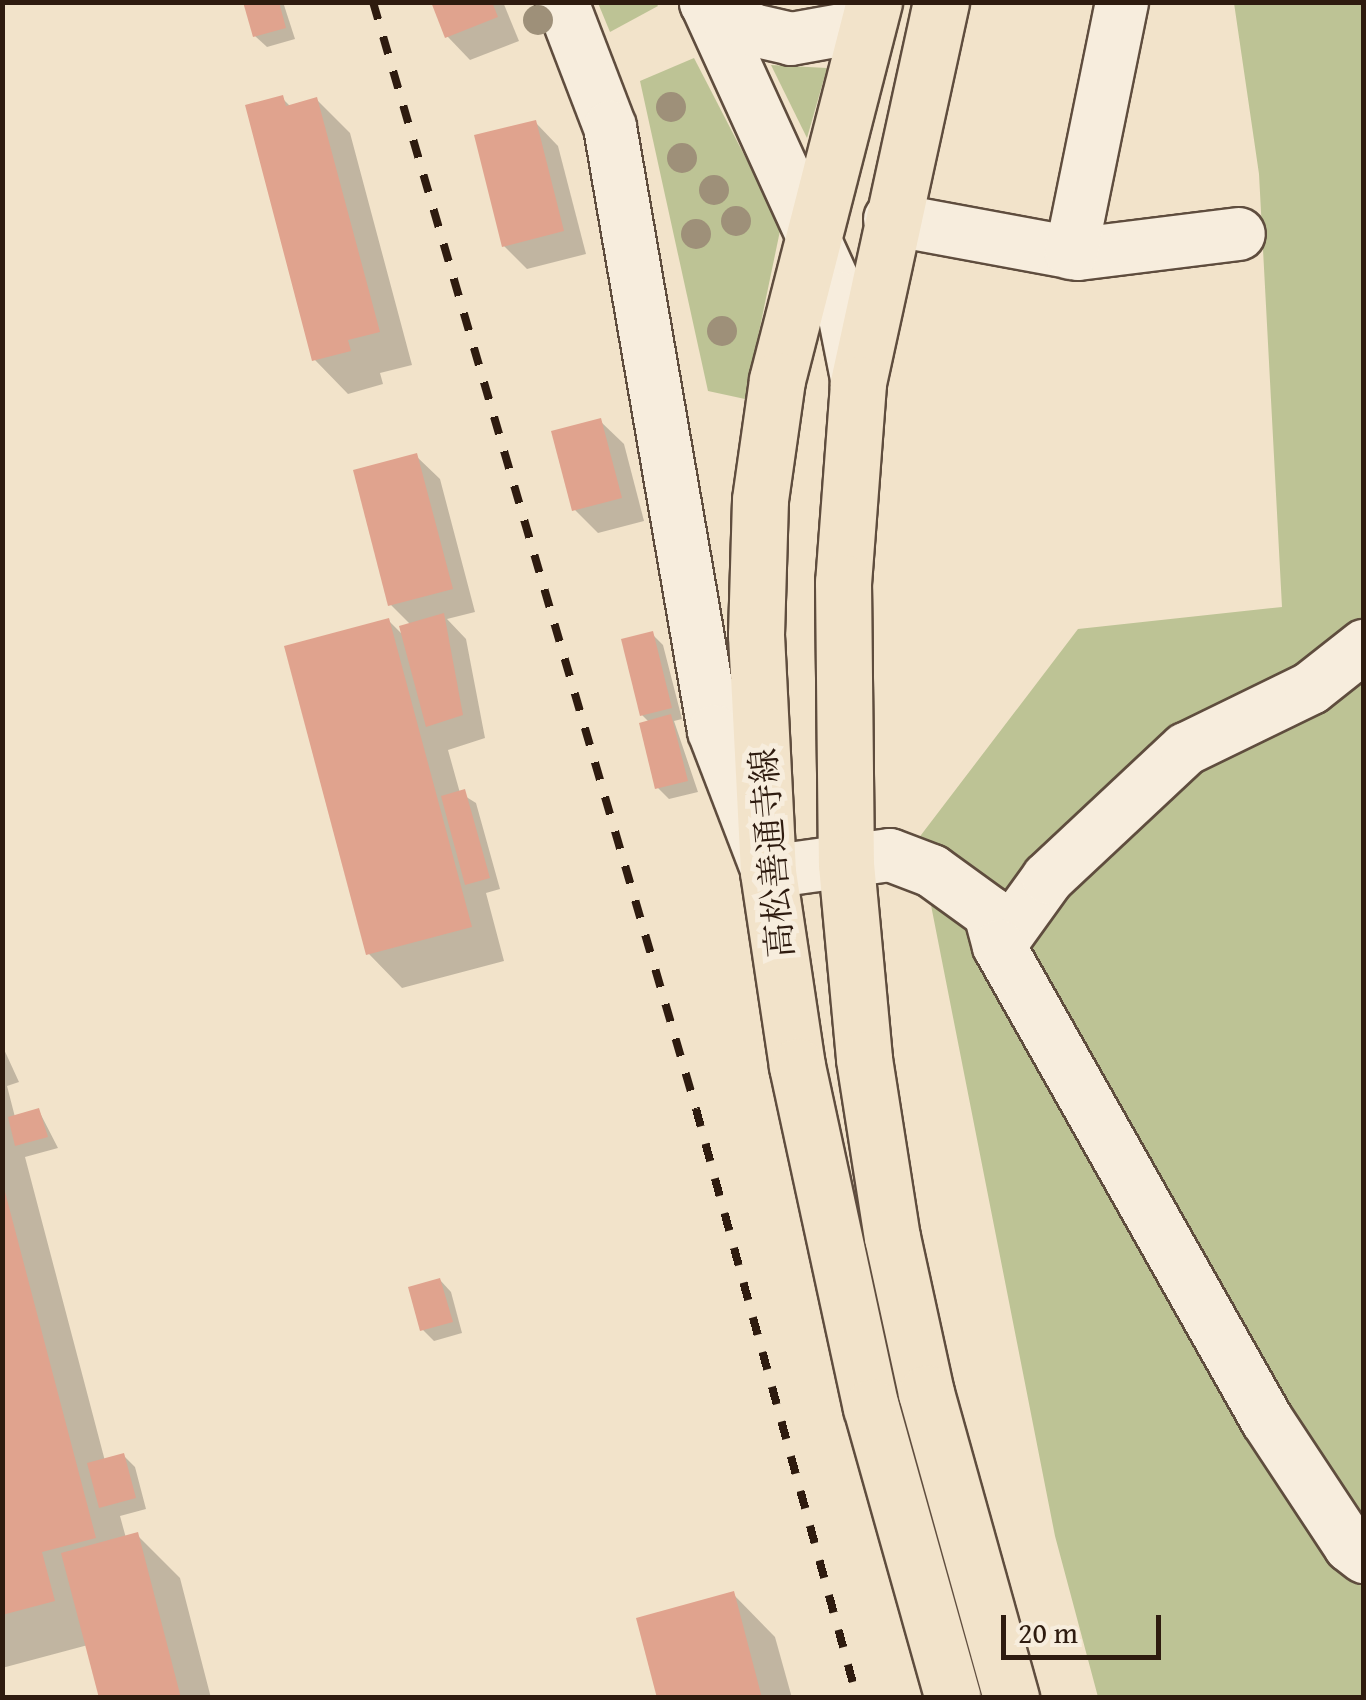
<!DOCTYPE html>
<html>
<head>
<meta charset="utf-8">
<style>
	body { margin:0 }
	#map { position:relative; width:1366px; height:1700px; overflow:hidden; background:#f2e3ca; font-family:"Gentium Book Plus","Noto Serif JP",serif }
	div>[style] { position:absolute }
	.green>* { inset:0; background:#bdc395 }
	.shadow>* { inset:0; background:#0003 }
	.building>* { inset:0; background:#e0a38e }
	.roads { filter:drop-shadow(2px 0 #5f4d3e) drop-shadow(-2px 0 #5f4d3e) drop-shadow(0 2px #5f4d3e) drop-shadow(0 -2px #5f4d3e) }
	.minor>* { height:52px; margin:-26px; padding:0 26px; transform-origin:26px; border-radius:26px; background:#f7eddd }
	.major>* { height:55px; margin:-27.5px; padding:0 27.5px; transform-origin:27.5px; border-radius:27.5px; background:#f2e3ca }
	.rail>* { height:8px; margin-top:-4px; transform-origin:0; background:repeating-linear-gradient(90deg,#2e1b0f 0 18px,transparent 0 36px) }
	.trees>* { width:30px; height:30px; margin:-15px; border-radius:50%; background:#9e9079 }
	span { translate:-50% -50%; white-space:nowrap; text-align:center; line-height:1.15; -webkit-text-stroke:10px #f7eddd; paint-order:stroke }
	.street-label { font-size:35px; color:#2e1b0f }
	.frame { position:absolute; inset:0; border:5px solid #2e1b0f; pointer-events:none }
	.scale { position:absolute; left:1001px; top:1615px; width:160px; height:45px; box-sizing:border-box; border:5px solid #2e1b0f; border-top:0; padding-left:12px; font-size:30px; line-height:35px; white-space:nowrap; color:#2e1b0f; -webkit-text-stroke:8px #f7eddd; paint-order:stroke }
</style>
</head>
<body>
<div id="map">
	<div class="green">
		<i style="clip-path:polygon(598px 3px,656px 3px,658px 6px,610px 32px)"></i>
		<i style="clip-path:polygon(1234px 3px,1363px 3px,1363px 1697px,1098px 1697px,1055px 1536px,918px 839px,1078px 629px,1282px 607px,1259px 174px)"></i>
		<i style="clip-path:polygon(694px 58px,781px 226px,745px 399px,708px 391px,640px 81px)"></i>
		<i style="clip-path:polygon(771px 65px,827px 68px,807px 138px)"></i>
	</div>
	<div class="shadow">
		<i style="clip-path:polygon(246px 2px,283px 2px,295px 39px,267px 47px,255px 36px)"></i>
		<i style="clip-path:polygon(434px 2px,503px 2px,519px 41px,470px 60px,447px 36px)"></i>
		<i style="clip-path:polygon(282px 98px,291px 107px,317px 100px,350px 133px,412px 365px,380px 373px,383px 384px,348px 394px,315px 360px)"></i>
		<i style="clip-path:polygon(535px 122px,558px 146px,586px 254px,527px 269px,504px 246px)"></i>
		<i style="clip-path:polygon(600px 421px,624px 444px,644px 521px,598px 533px,575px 510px)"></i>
		<i style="clip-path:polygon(416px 456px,440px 479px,475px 612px,447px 619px,466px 639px,485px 738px,448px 750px,460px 793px,476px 803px,500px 889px,486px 893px,504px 961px,402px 988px,369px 954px,389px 621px,404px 636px,411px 625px,390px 604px)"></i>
		<i style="clip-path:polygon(652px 634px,663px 645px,682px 719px,674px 721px,698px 792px,669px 799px,658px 788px,650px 723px,642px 715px)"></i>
		<i style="clip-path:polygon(2px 1045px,19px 1082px,7px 1086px,15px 1117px,39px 1111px,58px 1148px,25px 1157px,105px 1461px,124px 1456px,135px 1467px,146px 1509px,120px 1516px,126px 1538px,137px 1535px,180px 1578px,211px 1698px,101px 1698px,88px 1645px,2px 1668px)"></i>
		<i style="clip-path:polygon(440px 1280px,451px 1292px,462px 1333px,434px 1341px,423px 1330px)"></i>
		<i style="clip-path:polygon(733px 1594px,775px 1637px,792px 1698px,659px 1698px)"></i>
	</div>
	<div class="building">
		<i style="clip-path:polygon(243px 2px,279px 2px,286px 28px,253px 37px)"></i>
		<i style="clip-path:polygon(431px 2px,492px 2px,498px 17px,445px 38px)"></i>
		<i style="clip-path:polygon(283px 95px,286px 106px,317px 97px,380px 332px,348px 340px,351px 351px,312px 361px,245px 105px)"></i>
		<i style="clip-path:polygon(536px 120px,564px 231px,502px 247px,474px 135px)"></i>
		<i style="clip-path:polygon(601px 418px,622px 498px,572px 511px,551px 431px)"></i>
		<i style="clip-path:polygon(417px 453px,453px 589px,388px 606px,353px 470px)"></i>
		<i style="clip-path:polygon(444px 613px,463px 715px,426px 727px,399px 626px)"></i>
		<i style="clip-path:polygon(389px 618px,472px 927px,366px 955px,284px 646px)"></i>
		<i style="clip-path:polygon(653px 631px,672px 708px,640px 716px,621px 639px)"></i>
		<i style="clip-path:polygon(671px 714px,688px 781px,655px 789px,639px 723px)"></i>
		<i style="clip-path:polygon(465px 789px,490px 878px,465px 885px,441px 796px)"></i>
		<i style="clip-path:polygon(39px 1108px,48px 1137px,15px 1146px,8px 1117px)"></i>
		<i style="clip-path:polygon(4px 1188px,96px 1538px,42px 1552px,55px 1601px,2px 1615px)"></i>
		<i style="clip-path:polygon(440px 1278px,453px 1322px,420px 1331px,408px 1287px)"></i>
		<i style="clip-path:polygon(124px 1453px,136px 1498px,99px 1508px,87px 1463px)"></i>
		<i style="clip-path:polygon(138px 1532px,181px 1698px,99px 1698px,61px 1553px)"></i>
		<i style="clip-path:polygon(734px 1591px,762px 1698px,657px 1698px,636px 1618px)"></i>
	</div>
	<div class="roads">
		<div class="minor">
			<i style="left:562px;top:2px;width:134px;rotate:69deg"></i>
			<i style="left:610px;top:127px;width:613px;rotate:80.23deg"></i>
			<i style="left:714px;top:731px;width:151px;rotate:69deg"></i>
			<i style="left:768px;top:872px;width:123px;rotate:-7.9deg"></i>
			<i style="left:890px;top:855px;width:45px;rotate:20.9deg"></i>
			<i style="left:932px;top:871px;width:72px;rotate:35.9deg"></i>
			<i style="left:990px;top:913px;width:34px;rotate:75deg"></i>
			<i style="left:999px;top:946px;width:84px;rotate:-54.2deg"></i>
			<i style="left:1048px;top:878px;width:189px;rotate:-43.1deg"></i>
			<i style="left:1186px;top:749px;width:139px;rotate:-26deg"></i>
			<i style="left:1311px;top:688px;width:68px;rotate:-38.4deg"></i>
			<i style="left:706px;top:2px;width:325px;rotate:65.5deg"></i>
			<i style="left:841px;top:298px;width:88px;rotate:78.8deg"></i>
			<i style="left:706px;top:3px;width:54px;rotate:29.9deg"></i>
			<i style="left:753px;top:30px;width:39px;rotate:13deg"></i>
			<i style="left:791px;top:39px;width:79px;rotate:-10.2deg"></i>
			<i style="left:890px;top:219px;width:191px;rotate:10.5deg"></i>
			<i style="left:1078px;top:254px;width:162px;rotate:-7.1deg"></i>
			<i style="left:1071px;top:253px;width:256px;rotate:-78.5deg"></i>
			<i style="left:999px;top:946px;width:545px;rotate:60.52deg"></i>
			<i style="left:1267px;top:1420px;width:151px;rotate:56.6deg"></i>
			<i style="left:1350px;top:1546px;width:18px;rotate:38deg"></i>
		</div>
		<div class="major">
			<i style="left:874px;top:2px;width:390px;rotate:104.4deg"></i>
			<i style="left:777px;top:380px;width:121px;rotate:98.1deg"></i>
			<i style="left:760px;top:500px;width:135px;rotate:91.7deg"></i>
			<i style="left:756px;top:635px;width:237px;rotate:87.1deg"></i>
			<i style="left:768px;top:872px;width:196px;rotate:81.5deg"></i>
			<i style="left:797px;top:1066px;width:349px;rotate:77.8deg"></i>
			<i style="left:871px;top:1407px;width:302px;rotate:74.3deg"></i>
			<i style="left:941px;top:2px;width:391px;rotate:102.3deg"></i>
			<i style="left:858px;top:384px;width:199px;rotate:94.3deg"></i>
			<i style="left:843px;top:582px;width:282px;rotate:89.4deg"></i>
			<i style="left:846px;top:864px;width:196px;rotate:84.7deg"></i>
			<i style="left:864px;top:1059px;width:180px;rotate:81.1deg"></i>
			<i style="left:892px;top:1237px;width:160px;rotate:77.7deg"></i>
			<i style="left:926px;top:1393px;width:317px;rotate:74.4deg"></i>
		</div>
	</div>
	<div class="rail">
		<i style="left:373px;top:2px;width:1153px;rotate:73.73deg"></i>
		<i style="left:696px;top:1109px;width:611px;rotate:74.71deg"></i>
	</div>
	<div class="trees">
		<i style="left:538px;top:20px"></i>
		<i style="left:671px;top:107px"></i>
		<i style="left:682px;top:158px"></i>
		<i style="left:714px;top:190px"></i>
		<i style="left:736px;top:221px"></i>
		<i style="left:696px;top:234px"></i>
		<i style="left:722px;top:331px"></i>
	</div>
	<div class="street-label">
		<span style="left:772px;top:853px;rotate:-95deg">高松善通寺線</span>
	</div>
	<div class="frame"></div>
	<div class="scale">20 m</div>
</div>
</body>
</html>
